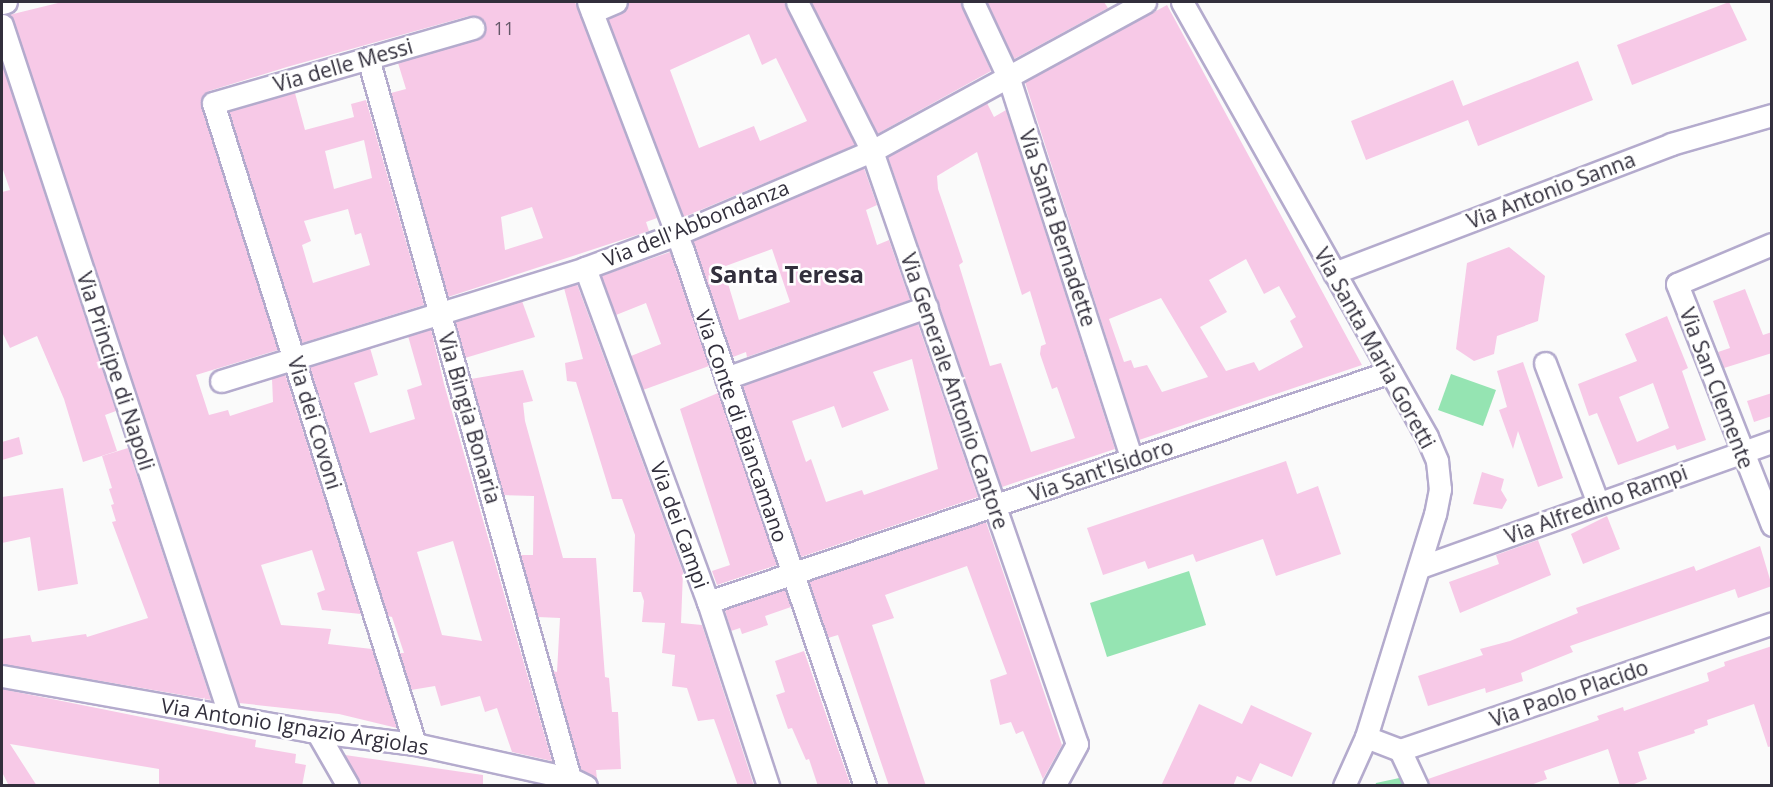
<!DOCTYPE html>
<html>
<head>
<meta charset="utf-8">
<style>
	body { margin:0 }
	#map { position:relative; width:1773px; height:787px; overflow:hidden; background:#fafafa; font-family:"Open Sans",sans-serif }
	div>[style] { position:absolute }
	.green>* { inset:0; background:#95e4b2 }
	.building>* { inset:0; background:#f7c9e7 }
	.roads { filter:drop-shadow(2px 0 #b4abcd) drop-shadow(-2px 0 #b4abcd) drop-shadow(0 2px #b4abcd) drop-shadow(0 -2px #b4abcd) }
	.minor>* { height:21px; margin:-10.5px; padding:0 10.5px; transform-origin:10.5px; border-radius:10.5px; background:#fff }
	span { translate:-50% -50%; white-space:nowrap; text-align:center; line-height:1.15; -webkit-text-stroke:5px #fff; paint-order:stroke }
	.number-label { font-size:18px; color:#635667 }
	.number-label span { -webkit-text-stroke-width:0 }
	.street-label { font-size:21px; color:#322f3c }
	.quarter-label { font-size:24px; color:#322f3c; font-weight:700 }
	.frame { position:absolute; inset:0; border:3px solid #322f3c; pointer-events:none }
</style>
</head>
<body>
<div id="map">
	<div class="green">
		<i style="clip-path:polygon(1451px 374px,1496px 390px,1483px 426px,1438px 410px)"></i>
		<i style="clip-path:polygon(1189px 571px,1206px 625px,1107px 657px,1090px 603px)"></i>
		<i style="clip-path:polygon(1404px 777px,1411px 786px,1375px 786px,1376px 783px)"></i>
	</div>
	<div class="building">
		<i style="clip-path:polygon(evenodd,62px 2px,575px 2px,657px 218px,646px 222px,649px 231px,448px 297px,391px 93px,406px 89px,398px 63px,477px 40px,485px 30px,481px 18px,469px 16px,287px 67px,209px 91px,201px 100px,278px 350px,196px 375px,209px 415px,228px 410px,230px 416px,273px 402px,272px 379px,285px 374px,361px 614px,322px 610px,317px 593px,325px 590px,312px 550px,261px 565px,281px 625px,331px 629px,328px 644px,372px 649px,397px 728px,339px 714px,239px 703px,9px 15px,62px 2px,532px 207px,543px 238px,505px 250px,501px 217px,532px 207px)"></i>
		<i style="clip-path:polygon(evenodd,628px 2px,784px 2px,855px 145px,684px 217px,608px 19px,626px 10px,628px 2px,749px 34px,762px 65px,776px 58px,807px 121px,760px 141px,754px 126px,699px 148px,670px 70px,749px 34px)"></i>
		<i style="clip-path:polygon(811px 2px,960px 2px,991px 71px,877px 134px)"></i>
		<i style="clip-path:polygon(987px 2px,1104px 2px,1108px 8px,1014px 59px)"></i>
		<i style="clip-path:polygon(1729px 2px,1747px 40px,1632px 85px,1617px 45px)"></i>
		<i style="clip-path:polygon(evenodd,1167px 5px,1362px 365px,1139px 440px,1025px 82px,1167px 5px,1246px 259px,1264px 294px,1279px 286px,1296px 317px,1290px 321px,1303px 347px,1259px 371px,1254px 362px,1226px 371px,1200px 327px,1227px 312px,1209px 280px,1246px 259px,1167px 5px,1161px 298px,1208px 377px,1162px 392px,1147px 365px,1134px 368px,1131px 360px,1124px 362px,1109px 319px,1161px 298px)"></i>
		<i style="clip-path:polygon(1578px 61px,1593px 100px,1478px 146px,1468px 120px,1366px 160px,1351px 121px,1453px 80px,1463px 106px)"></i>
		<i style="clip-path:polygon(2px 64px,116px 411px,105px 415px,117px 451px,83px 462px,64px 399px,37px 336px,10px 348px,2px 332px,2px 192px,10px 190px,2px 167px)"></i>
		<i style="clip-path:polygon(evenodd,295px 93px,305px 130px,354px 117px,351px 104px,366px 100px,424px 305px,302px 343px,229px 112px,295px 93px,364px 140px,372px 178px,334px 189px,325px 151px,364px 140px,295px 93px,348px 209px,355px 235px,361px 233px,370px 265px,313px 283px,302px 245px,311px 241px,304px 221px,348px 209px)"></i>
		<i style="clip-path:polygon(evenodd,987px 103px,994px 117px,1006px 110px,1115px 449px,1002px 487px,888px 157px,987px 103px,977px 152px,1022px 295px,1030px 291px,1046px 344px,1041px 346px,1040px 354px,1052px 389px,1057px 387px,1075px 438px,1031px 452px,1001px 363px,990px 366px,959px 265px,963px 262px,938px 189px,937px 176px,977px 152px)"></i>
		<i style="clip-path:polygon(evenodd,864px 168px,877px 205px,866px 210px,877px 245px,889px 240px,910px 300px,747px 357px,746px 352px,733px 357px,693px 241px,864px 168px,772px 249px,790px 302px,739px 320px,723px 267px,772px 249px)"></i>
		<i style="clip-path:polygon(1509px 247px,1545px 276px,1538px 321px,1497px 336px,1494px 354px,1474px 361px,1456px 349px,1467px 263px)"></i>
		<i style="clip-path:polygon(670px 252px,709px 366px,643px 390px,631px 356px,661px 344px,646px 303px,616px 315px,601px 276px)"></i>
		<i style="clip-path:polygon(577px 284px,683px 572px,681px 623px,702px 625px,754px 786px,738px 786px,714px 719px,698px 721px,687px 688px,672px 686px,675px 655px,662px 653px,665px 623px,642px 622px,644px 601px,641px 592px,633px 592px,635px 535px,622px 499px,612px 499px,576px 382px,567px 381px,565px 363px,583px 359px,564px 288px)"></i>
		<i style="clip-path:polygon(1745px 289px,1763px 335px,1772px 332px,1772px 353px,1724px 368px,1718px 352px,1730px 348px,1713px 301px)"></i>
		<i style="clip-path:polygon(522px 301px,535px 337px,465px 358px,455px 322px)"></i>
		<i style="clip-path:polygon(evenodd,1667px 316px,1688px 368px,1682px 371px,1706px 440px,1677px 450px,1675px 445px,1618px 465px,1597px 413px,1589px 416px,1578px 384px,1637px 361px,1625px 334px,1667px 316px,1653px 383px,1669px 428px,1637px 442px,1619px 397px,1653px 383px)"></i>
		<i style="clip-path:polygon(evenodd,918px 324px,978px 497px,801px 557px,742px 386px,918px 324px,912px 359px,938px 469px,864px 495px,862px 490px,826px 502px,811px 459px,806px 462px,792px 421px,834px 406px,842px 428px,889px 410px,873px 372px,912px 359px)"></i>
		<i style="clip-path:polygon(evenodd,431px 329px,444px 384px,552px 761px,512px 752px,497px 708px,485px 712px,480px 696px,441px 706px,435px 686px,411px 690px,400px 653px,404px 653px,392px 617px,388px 616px,310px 367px,370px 348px,378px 375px,354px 383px,370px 433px,415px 419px,407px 390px,422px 385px,408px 336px,431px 329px,453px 541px,482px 641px,442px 635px,417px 552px,453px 541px)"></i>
		<i style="clip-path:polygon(1523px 362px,1563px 478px,1538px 487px,1518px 431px,1513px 449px,1499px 410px,1507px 407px,1497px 371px)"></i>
		<i style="clip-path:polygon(523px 370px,533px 401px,523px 403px,525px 421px,563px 558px,596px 558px,605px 677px,609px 678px,612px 712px,618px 712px,621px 769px,596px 770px,597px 779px,581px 769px,553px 671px,557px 672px,560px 618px,538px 617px,521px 555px,533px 555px,534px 496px,504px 495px,471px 379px)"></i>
		<i style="clip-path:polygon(718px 393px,777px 565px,717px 585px,712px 571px,730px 565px,680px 409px)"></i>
		<i style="clip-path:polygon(1772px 393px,1772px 416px,1754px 422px,1747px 401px)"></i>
		<i style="clip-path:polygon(19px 437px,23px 454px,2px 460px,2px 442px)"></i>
		<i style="clip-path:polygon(128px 448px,211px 700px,2px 664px,2px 639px,30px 635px,32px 642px,86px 634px,87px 637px,148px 618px,112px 522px,116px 521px,111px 505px,114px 504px,109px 489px,112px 488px,102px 456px)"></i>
		<i style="clip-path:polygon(1286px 461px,1297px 494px,1318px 486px,1341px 554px,1276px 576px,1263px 539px,1196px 562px,1193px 554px,1148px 569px,1145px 561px,1103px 575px,1087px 528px)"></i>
		<i style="clip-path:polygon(1482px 472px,1504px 479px,1501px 490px,1507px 500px,1502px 509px,1473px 504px)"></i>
		<i style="clip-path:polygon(63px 488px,78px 584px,38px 591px,30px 537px,2px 543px,2px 497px)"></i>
		<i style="clip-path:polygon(1607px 516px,1620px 549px,1583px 564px,1571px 534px)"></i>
		<i style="clip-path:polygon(986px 522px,1062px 745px,1043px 779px,1023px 731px,1016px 734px,1011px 722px,1000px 725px,990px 680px,1007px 674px,967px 566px,885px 595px,894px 618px,872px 625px,926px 786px,889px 786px,838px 635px,828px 638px,809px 581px)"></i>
		<i style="clip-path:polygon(1538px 540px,1551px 575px,1460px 613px,1449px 582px,1499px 564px,1496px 555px)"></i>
		<i style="clip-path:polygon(1760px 546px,1772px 586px,1738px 598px,1735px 589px,1570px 646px,1573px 652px,1521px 673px,1523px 681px,1486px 693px,1485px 688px,1428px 706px,1418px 676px,1483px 655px,1480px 649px,1510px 641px,1578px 613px,1576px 608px,1694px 566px,1696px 571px)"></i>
		<i style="clip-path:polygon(785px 590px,791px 607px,765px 616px,768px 625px,742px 634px,740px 628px,731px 631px,725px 610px)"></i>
		<i style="clip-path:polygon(1772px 646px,1772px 746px,1768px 747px,1754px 704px,1707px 720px,1708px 725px,1694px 730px,1695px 733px,1638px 752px,1647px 779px,1629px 786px,1620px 786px,1608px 749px,1544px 771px,1547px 779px,1528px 786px,1430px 786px,1428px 779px,1599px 720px,1597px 716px,1623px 707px,1624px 711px,1709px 681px,1707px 673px,1725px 666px,1724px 662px)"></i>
		<i style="clip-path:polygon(804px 651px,831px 729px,851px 786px,818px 786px,809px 759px,806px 760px,792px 728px,788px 729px,776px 695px,785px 692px,775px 661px)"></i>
		<i style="clip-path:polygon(2px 689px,256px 740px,255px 747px,296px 754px,295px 763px,306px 765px,302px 786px,159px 786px,159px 769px,10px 744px,37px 786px,9px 786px,2px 772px)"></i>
		<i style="clip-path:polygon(1199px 704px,1242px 724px,1251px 705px,1312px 733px,1292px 777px,1260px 763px,1251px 782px,1237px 776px,1233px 786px,1161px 786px)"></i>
		<i style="clip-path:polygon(345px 755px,483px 775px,483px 786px,361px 786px)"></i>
	</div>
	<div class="roads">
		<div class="minor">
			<i style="left:588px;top:2px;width:267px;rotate:69.1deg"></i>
			<i style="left:683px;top:251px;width:565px;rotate:71.21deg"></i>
			<i style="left:797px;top:2px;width:167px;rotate:63.3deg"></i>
			<i style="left:872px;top:151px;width:627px;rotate:70.93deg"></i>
			<i style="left:1077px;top:744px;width:48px;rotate:118.7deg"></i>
			<i style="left:973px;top:2px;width:85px;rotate:64.9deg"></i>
			<i style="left:1009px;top:79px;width:399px;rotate:72.1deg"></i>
			<i style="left:1182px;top:2px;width:499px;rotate:60.6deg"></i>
			<i style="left:1427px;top:437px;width:26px;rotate:67deg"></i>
			<i style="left:1437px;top:461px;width:28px;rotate:84deg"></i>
			<i style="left:1440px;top:489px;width:25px;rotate:101deg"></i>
			<i style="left:1435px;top:514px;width:233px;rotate:107.2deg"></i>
			<i style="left:1366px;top:737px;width:54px;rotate:114.2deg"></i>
			<i style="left:2px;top:3px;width:4px;rotate:-14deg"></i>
			<i style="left:592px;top:12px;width:26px;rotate:-23deg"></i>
			<i style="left:2px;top:25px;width:729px;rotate:71.76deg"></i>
			<i style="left:368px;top:58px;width:748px;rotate:74.33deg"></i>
			<i style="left:1772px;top:244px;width:103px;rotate:157.2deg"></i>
			<i style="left:1677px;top:284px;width:259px;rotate:68.5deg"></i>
			<i style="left:585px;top:268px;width:356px;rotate:69.8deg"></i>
			<i style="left:708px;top:602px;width:194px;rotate:71.9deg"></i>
			<i style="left:1334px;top:273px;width:361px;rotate:-20.9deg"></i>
			<i style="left:1671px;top:144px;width:105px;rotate:-16deg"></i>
			<i style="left:1545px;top:363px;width:150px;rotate:69.3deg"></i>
			<i style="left:726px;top:378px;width:213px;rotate:-19.5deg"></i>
			<i style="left:221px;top:381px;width:381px;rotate:-17.2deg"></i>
			<i style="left:585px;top:268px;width:98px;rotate:-20.3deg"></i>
			<i style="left:677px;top:234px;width:212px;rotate:-23.1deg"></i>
			<i style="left:872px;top:151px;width:311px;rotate:-28.6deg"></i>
			<i style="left:1420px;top:567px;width:374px;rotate:-19.6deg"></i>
			<i style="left:708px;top:602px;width:720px;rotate:-18.64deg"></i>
			<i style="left:2px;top:676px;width:313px;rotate:10.1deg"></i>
			<i style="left:310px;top:731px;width:106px;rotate:7.1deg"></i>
			<i style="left:415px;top:744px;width:159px;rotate:12.4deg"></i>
			<i style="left:570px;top:778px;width:18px;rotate:27deg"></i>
			<i style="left:317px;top:732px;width:62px;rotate:60.1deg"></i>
			<i style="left:1366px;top:737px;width:36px;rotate:21deg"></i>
			<i style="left:1400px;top:750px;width:393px;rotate:-18.8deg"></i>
			<i style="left:415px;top:744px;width:672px;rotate:-107.49deg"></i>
			<i style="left:213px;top:103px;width:271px;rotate:-16.1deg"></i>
			<i style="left:1400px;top:750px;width:40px;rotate:65deg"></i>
		</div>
	</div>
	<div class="number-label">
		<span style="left:504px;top:28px">11</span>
	</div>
	<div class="street-label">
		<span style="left:343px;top:65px;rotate:-16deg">Via delle Messi</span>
		<span style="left:1551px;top:190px;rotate:-21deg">Via Antonio Sanna</span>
		<span style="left:696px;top:223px;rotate:-22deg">Via dell'Abbondanza</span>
		<span style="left:1058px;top:228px;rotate:72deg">Via Santa Bernadette</span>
		<span style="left:1375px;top:348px;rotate:61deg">Via Santa Maria Goretti</span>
		<span style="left:116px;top:371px;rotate:72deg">Via Principe di Napoli</span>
		<span style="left:1717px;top:388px;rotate:69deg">Via San Clemente</span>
		<span style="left:955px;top:391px;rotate:71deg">Via Generale Antonio Cantore</span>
		<span style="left:470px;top:418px;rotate:74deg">Via Bingia Bonaria</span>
		<span style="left:315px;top:423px;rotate:73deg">Via dei Covoni</span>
		<span style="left:742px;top:426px;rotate:71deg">Via Conte di Biancamano</span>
		<span style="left:1101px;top:470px;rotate:-19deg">Via Sant'Isidoro</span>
		<span style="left:1596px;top:504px;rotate:-20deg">Via Alfredino Rampi</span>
		<span style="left:680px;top:525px;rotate:70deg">Via dei Campi</span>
		<span style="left:1569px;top:693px;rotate:-19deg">Via Paolo Placido</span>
		<span style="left:295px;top:726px;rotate:9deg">Via Antonio Ignazio Argiolas</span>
	</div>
	<div class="quarter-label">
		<span style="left:787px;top:274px">Santa Teresa</span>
	</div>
	<div class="frame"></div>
</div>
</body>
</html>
